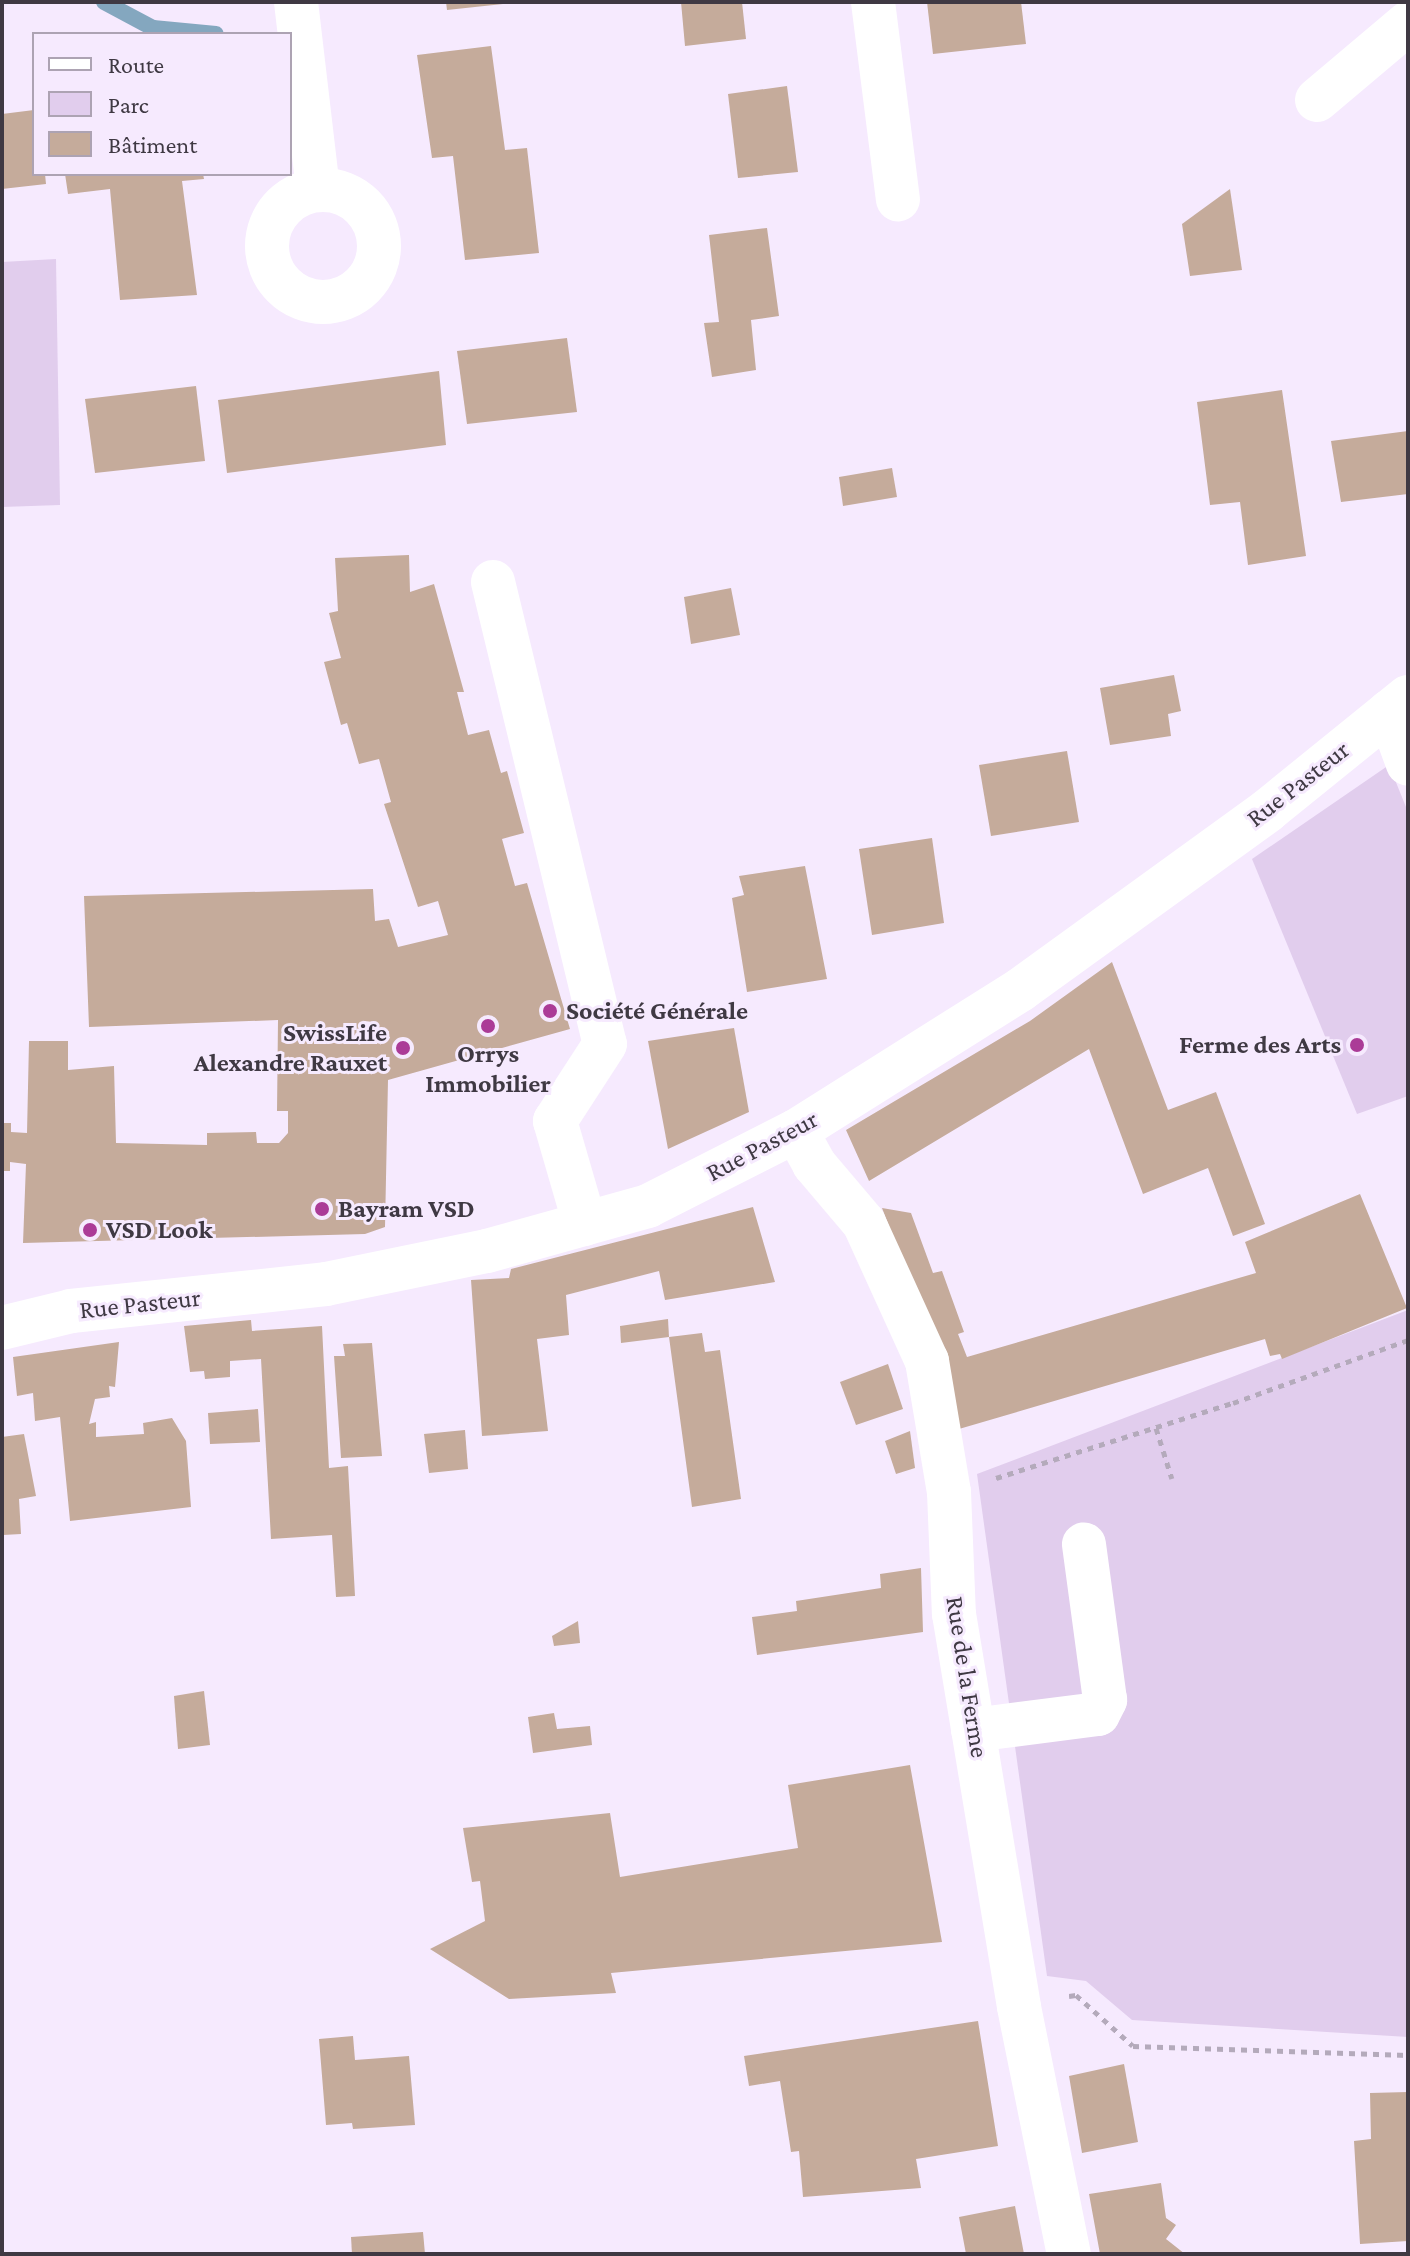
<!DOCTYPE html>
<html>
<head>
<meta charset="utf-8">
<style>
	body { margin:0 }
	#map { position:relative; width:1410px; height:2256px; overflow:hidden; background:#f6eafe; font-family:"Crimson Pro",serif }
	div>[style] { position:absolute }
	.green>* { inset:0; background:#e1cded }
	.stream>* { height:16px; margin:-8px; padding:0 8px; transform-origin:8px; border-radius:8px; background:#84a7bf }
	.building>* { inset:0; background:#c5ab9b }
	.path>* { height:5px; margin-top:-2.5px; transform-origin:0; background:repeating-linear-gradient(90deg,#b4aabb 0 6px,transparent 0 12px) }
	.minor>* { height:44px; margin:-22px; padding:0 22px; transform-origin:22px; border-radius:22px; background:#fff }
	.minor>.ring { margin:-22px; padding:0; box-sizing:content-box; background:none; border:44px solid #fff; border-radius:50% }
	.dots>* { width:22px; height:22px; translate:-50% -50%; box-sizing:border-box; border:4px solid #f6eafe; border-radius:50% }
	span { translate:-50% -50%; white-space:nowrap; text-align:center; line-height:1.15; -webkit-text-stroke:6px #f6eafe; paint-order:stroke }
	.street-label { font-size:26px; color:#3f3943 }
	.poi-label { font-size:26px; color:#3f3943; font-weight:700 }
	.left { translate:0 -50%; text-align:left }
	.right { translate:-100% -50%; text-align:right }
	.frame { position:absolute; inset:0; border:4px solid #3f3943; pointer-events:none }
	.legend { position:absolute; left:32px; top:32px; width:260px; height:144px; box-sizing:border-box; background:#f6eafe; border:2px solid #ada3b3; margin:0; padding:10px 14px; list-style:none; font-size:24px; color:#3f3943 }
	.legend li { display:flex; align-items:center; gap:16px; height:40px }
	.legend b { width:40px; border:2px solid #ada3b3 }
</style>
</head>
<body>
<div id="map">
	<div class="green">
		<i style="clip-path:polygon(56px 259px,60px 505px,2px 507px,2px 262px)"></i>
		<i style="clip-path:polygon(1389px 765px,1408px 812px,1408px 1096px,1357px 1114px,1252px 859px)"></i>
		<i style="clip-path:polygon(1408px 1310px,1408px 2037px,1132px 2020px,1086px 1981px,1047px 1976px,977px 1474px)"></i>
	</div>
	<div class="stream">
		<i style="left:104px;top:2px;width:55px;rotate:28deg"></i>
		<i style="left:153px;top:28px;width:63px;rotate:5.4deg"></i>
	</div>
	<div class="building">
		<i style="clip-path:polygon(446px 2px,503px 2px,503px 4px,447px 10px)"></i>
		<i style="clip-path:polygon(681px 2px,742px 2px,746px 39px,685px 46px)"></i>
		<i style="clip-path:polygon(927px 2px,1021px 2px,1026px 44px,933px 54px)"></i>
		<i style="clip-path:polygon(491px 46px,505px 150px,527px 148px,539px 253px,465px 260px,453px 156px,432px 158px,417px 55px)"></i>
		<i style="clip-path:polygon(787px 86px,798px 172px,738px 178px,728px 94px)"></i>
		<i style="clip-path:polygon(34px 110px,34px 174px,45px 174px,46px 184px,2px 189px,2px 114px)"></i>
		<i style="clip-path:polygon(65px 174px,203px 174px,204px 179px,182px 181px,197px 295px,120px 300px,110px 189px,68px 194px)"></i>
		<i style="clip-path:polygon(1230px 189px,1242px 270px,1190px 276px,1182px 224px)"></i>
		<i style="clip-path:polygon(767px 228px,779px 316px,751px 320px,756px 370px,712px 377px,704px 323px,719px 322px,709px 235px)"></i>
		<i style="clip-path:polygon(567px 338px,577px 412px,467px 424px,457px 351px)"></i>
		<i style="clip-path:polygon(439px 371px,446px 445px,227px 473px,218px 400px)"></i>
		<i style="clip-path:polygon(196px 386px,205px 461px,95px 473px,85px 399px)"></i>
		<i style="clip-path:polygon(1282px 390px,1306px 556px,1248px 565px,1240px 502px,1210px 505px,1197px 402px)"></i>
		<i style="clip-path:polygon(1408px 431px,1408px 494px,1341px 502px,1331px 441px)"></i>
		<i style="clip-path:polygon(892px 468px,897px 497px,843px 506px,839px 477px)"></i>
		<i style="clip-path:polygon(409px 555px,410px 592px,434px 584px,464px 692px,457px 692px,468px 735px,489px 730px,501px 773px,507px 771px,524px 833px,502px 839px,515px 886px,527px 883px,570px 1029px,388px 1080px,385px 1227px,365px 1234px,23px 1243px,26px 1164px,10px 1162px,10px 1171px,2px 1171px,2px 1123px,11px 1123px,11px 1132px,27px 1133px,29px 1041px,68px 1041px,68px 1070px,114px 1066px,116px 1143px,207px 1145px,207px 1133px,256px 1132px,257px 1143px,279px 1143px,288px 1133px,288px 1111px,277px 1111px,278px 1020px,89px 1027px,84px 896px,373px 889px,375px 921px,389px 919px,398px 947px,448px 935px,438px 901px,418px 907px,384px 804px,391px 802px,379px 759px,359px 764px,347px 723px,341px 725px,324px 662px,341px 658px,329px 613px,338px 611px,335px 558px)"></i>
		<i style="clip-path:polygon(731px 588px,740px 635px,691px 644px,684px 597px)"></i>
		<i style="clip-path:polygon(1174px 675px,1181px 711px,1168px 714px,1171px 736px,1110px 745px,1100px 688px)"></i>
		<i style="clip-path:polygon(1067px 751px,1079px 822px,991px 836px,979px 765px)"></i>
		<i style="clip-path:polygon(932px 838px,944px 923px,872px 935px,859px 849px)"></i>
		<i style="clip-path:polygon(805px 866px,827px 979px,747px 992px,732px 898px,744px 895px,739px 876px)"></i>
		<i style="clip-path:polygon(1112px 962px,1168px 1110px,1216px 1092px,1265px 1224px,1233px 1236px,1208px 1168px,1143px 1194px,1089px 1049px,869px 1181px,846px 1130px,1030px 1021px)"></i>
		<i style="clip-path:polygon(734px 1028px,749px 1112px,668px 1149px,648px 1041px)"></i>
		<i style="clip-path:polygon(1360px 1194px,1407px 1308px,1282px 1359px,1280px 1354px,1270px 1356px,1265px 1339px,959px 1429px,925px 1319px,882px 1208px,911px 1213px,933px 1273px,942px 1271px,964px 1332px,958px 1334px,967px 1357px,1256px 1273px,1245px 1242px)"></i>
		<i style="clip-path:polygon(753px 1207px,775px 1282px,665px 1300px,659px 1271px,566px 1295px,569px 1335px,537px 1339px,548px 1431px,482px 1436px,471px 1280px,509px 1278px,511px 1269px)"></i>
		<i style="clip-path:polygon(668px 1319px,669px 1337px,621px 1343px,620px 1326px)"></i>
		<i style="clip-path:polygon(251px 1320px,252px 1331px,322px 1326px,329px 1468px,348px 1466px,355px 1596px,336px 1597px,332px 1535px,271px 1539px,261px 1359px,230px 1361px,230px 1377px,205px 1379px,204px 1371px,190px 1372px,184px 1326px)"></i>
		<i style="clip-path:polygon(702px 1333px,705px 1352px,720px 1350px,741px 1499px,692px 1507px,669px 1337px)"></i>
		<i style="clip-path:polygon(119px 1342px,115px 1387px,109px 1386px,110px 1397px,95px 1399px,89px 1424px,96px 1422px,96px 1437px,144px 1434px,143px 1423px,172px 1418px,186px 1441px,191px 1507px,70px 1521px,60px 1417px,35px 1421px,33px 1393px,17px 1396px,13px 1357px)"></i>
		<i style="clip-path:polygon(372px 1343px,382px 1456px,341px 1458px,334px 1356px,345px 1356px,343px 1344px)"></i>
		<i style="clip-path:polygon(888px 1364px,903px 1409px,856px 1425px,840px 1382px)"></i>
		<i style="clip-path:polygon(258px 1409px,260px 1442px,210px 1444px,208px 1413px)"></i>
		<i style="clip-path:polygon(465px 1430px,468px 1469px,429px 1473px,424px 1434px)"></i>
		<i style="clip-path:polygon(910px 1431px,915px 1468px,896px 1474px,885px 1441px)"></i>
		<i style="clip-path:polygon(24px 1434px,36px 1496px,19px 1499px,21px 1534px,3px 1535px,2px 1437px)"></i>
		<i style="clip-path:polygon(921px 1568px,923px 1632px,757px 1655px,752px 1617px,797px 1611px,796px 1601px,881px 1588px,880px 1574px)"></i>
		<i style="clip-path:polygon(578px 1621px,580px 1643px,554px 1646px,552px 1636px)"></i>
		<i style="clip-path:polygon(204px 1691px,210px 1745px,178px 1749px,174px 1696px)"></i>
		<i style="clip-path:polygon(554px 1713px,557px 1729px,590px 1726px,592px 1745px,533px 1753px,528px 1717px)"></i>
		<i style="clip-path:polygon(910px 1765px,942px 1942px,611px 1973px,616px 1993px,509px 1999px,430px 1949px,485px 1921px,480px 1881px,472px 1882px,463px 1828px,610px 1813px,620px 1877px,798px 1848px,788px 1785px)"></i>
		<i style="clip-path:polygon(978px 2021px,998px 2146px,916px 2159px,921px 2188px,803px 2197px,799px 2151px,791px 2152px,780px 2081px,749px 2086px,744px 2056px)"></i>
		<i style="clip-path:polygon(353px 2036px,355px 2060px,409px 2056px,415px 2125px,353px 2129px,352px 2123px,326px 2125px,319px 2039px)"></i>
		<i style="clip-path:polygon(1124px 2064px,1138px 2142px,1082px 2153px,1069px 2076px)"></i>
		<i style="clip-path:polygon(1408px 2092px,1408px 2241px,1360px 2244px,1354px 2141px,1371px 2139px,1370px 2093px)"></i>
		<i style="clip-path:polygon(1161px 2183px,1166px 2218px,1176px 2225px,1166px 2239px,1185px 2254px,1100px 2254px,1089px 2194px)"></i>
		<i style="clip-path:polygon(1015px 2206px,1024px 2254px,966px 2254px,959px 2217px)"></i>
		<i style="clip-path:polygon(423px 2232px,425px 2254px,352px 2254px,351px 2237px)"></i>
	</div>
	<div class="path">
		<i style="left:1156px;top:1428px;width:53px;rotate:72.6deg"></i>
		<i style="left:996px;top:1478px;width:249px;rotate:-17.6deg"></i>
		<i style="left:1233px;top:1403px;width:186px;rotate:-19.8deg"></i>
		<i style="left:1069px;top:1996px;width:7px;rotate:-8deg"></i>
		<i style="left:1076px;top:1995px;width:76px;rotate:41.8deg"></i>
		<i style="left:1133px;top:2046px;width:275px;rotate:1.9deg"></i>
	</div>
	<div class="minor">
		<i style="left:296px;top:2px;width:189px;rotate:83.3deg"></i>
		<i style="left:873px;top:2px;width:199px;rotate:82.8deg"></i>
		<i style="left:1317px;top:100px;width:119px;rotate:-40.2deg"></i>
		<i class="ring" style="left:267px;top:190px;width:68px;height:68px"></i>
		<i style="left:493px;top:582px;width:475px;rotate:76.4deg"></i>
		<i style="left:605px;top:1044px;width:92px;rotate:123deg"></i>
		<i style="left:555px;top:1121px;width:107px;rotate:73.8deg"></i>
		<i style="left:1389px;top:712px;width:55px;rotate:69.9deg"></i>
		<i style="left:796px;top:1131px;width:38px;rotate:61deg"></i>
		<i style="left:814px;top:1164px;width:77px;rotate:49.7deg"></i>
		<i style="left:864px;top:1223px;width:152px;rotate:65.5deg"></i>
		<i style="left:927px;top:1361px;width:133px;rotate:80.5deg"></i>
		<i style="left:949px;top:1492px;width:122px;rotate:87.7deg"></i>
		<i style="left:954px;top:1614px;width:398px;rotate:80.6deg"></i>
		<i style="left:1019px;top:2007px;width:252px;rotate:78.6deg"></i>
		<i style="left:2px;top:1328px;width:71px;rotate:-13.8deg"></i>
		<i style="left:71px;top:1311px;width:256px;rotate:-6deg"></i>
		<i style="left:326px;top:1284px;width:164px;rotate:-11.6deg"></i>
		<i style="left:487px;top:1251px;width:167px;rotate:-15.6deg"></i>
		<i style="left:648px;top:1206px;width:166px;rotate:-26.9deg"></i>
		<i style="left:796px;top:1131px;width:265px;rotate:-32.2deg"></i>
		<i style="left:1020px;top:990px;width:305px;rotate:-35.9deg"></i>
		<i style="left:1267px;top:811px;width:181px;rotate:-39deg"></i>
		<i style="left:973px;top:1730px;width:126px;rotate:-7.3deg"></i>
		<i style="left:1098px;top:1714px;width:16px;rotate:-63deg"></i>
		<i style="left:1105px;top:1700px;width:157px;rotate:-97.7deg"></i>
	</div>
	<div class="dots">
		<i style="left:550px;top:1011px;background:#ab3b97"></i>
		<i style="left:488px;top:1026px;background:#ab3b97"></i>
		<i style="left:1357px;top:1045px;background:#ab3b97"></i>
		<i style="left:403px;top:1048px;background:#ab3b97"></i>
		<i style="left:322px;top:1209px;background:#ab3b97"></i>
		<i style="left:90px;top:1230px;background:#ab3b97"></i>
	</div>
	<div class="street-label">
		<span style="left:1298px;top:784px;rotate:-38deg">Rue Pasteur</span>
		<span style="left:762px;top:1146px;rotate:-28deg">Rue Pasteur</span>
		<span style="left:140px;top:1304px;rotate:-6deg">Rue Pasteur</span>
		<span style="left:967px;top:1677px;rotate:81deg">Rue de la Ferme</span>
	</div>
	<div class="poi-label">
		<span class="left" style="left:566px;top:1011px">Société Générale</span>
		<span class="right" style="left:387px;top:1048px">SwissLife<br>Alexandre Rauxet</span>
		<span class="right" style="left:1341px;top:1045px">Ferme des Arts</span>
		<span style="left:488px;top:1069px">Orrys<br>Immobilier</span>
		<span class="left" style="left:338px;top:1209px">Bayram VSD</span>
		<span class="left" style="left:106px;top:1230px">VSD Look</span>
	</div>
	<div class="frame"></div>
	<ul class="legend">
	<li><b style="height:10px;background:#fff"></b>Route</li>
	<li><b style="height:22px;background:#e1cded"></b>Parc</li>
	<li><b style="height:22px;background:#c5ab9b"></b>Bâtiment</li>
	</ul>
</div>
</body>
</html>
